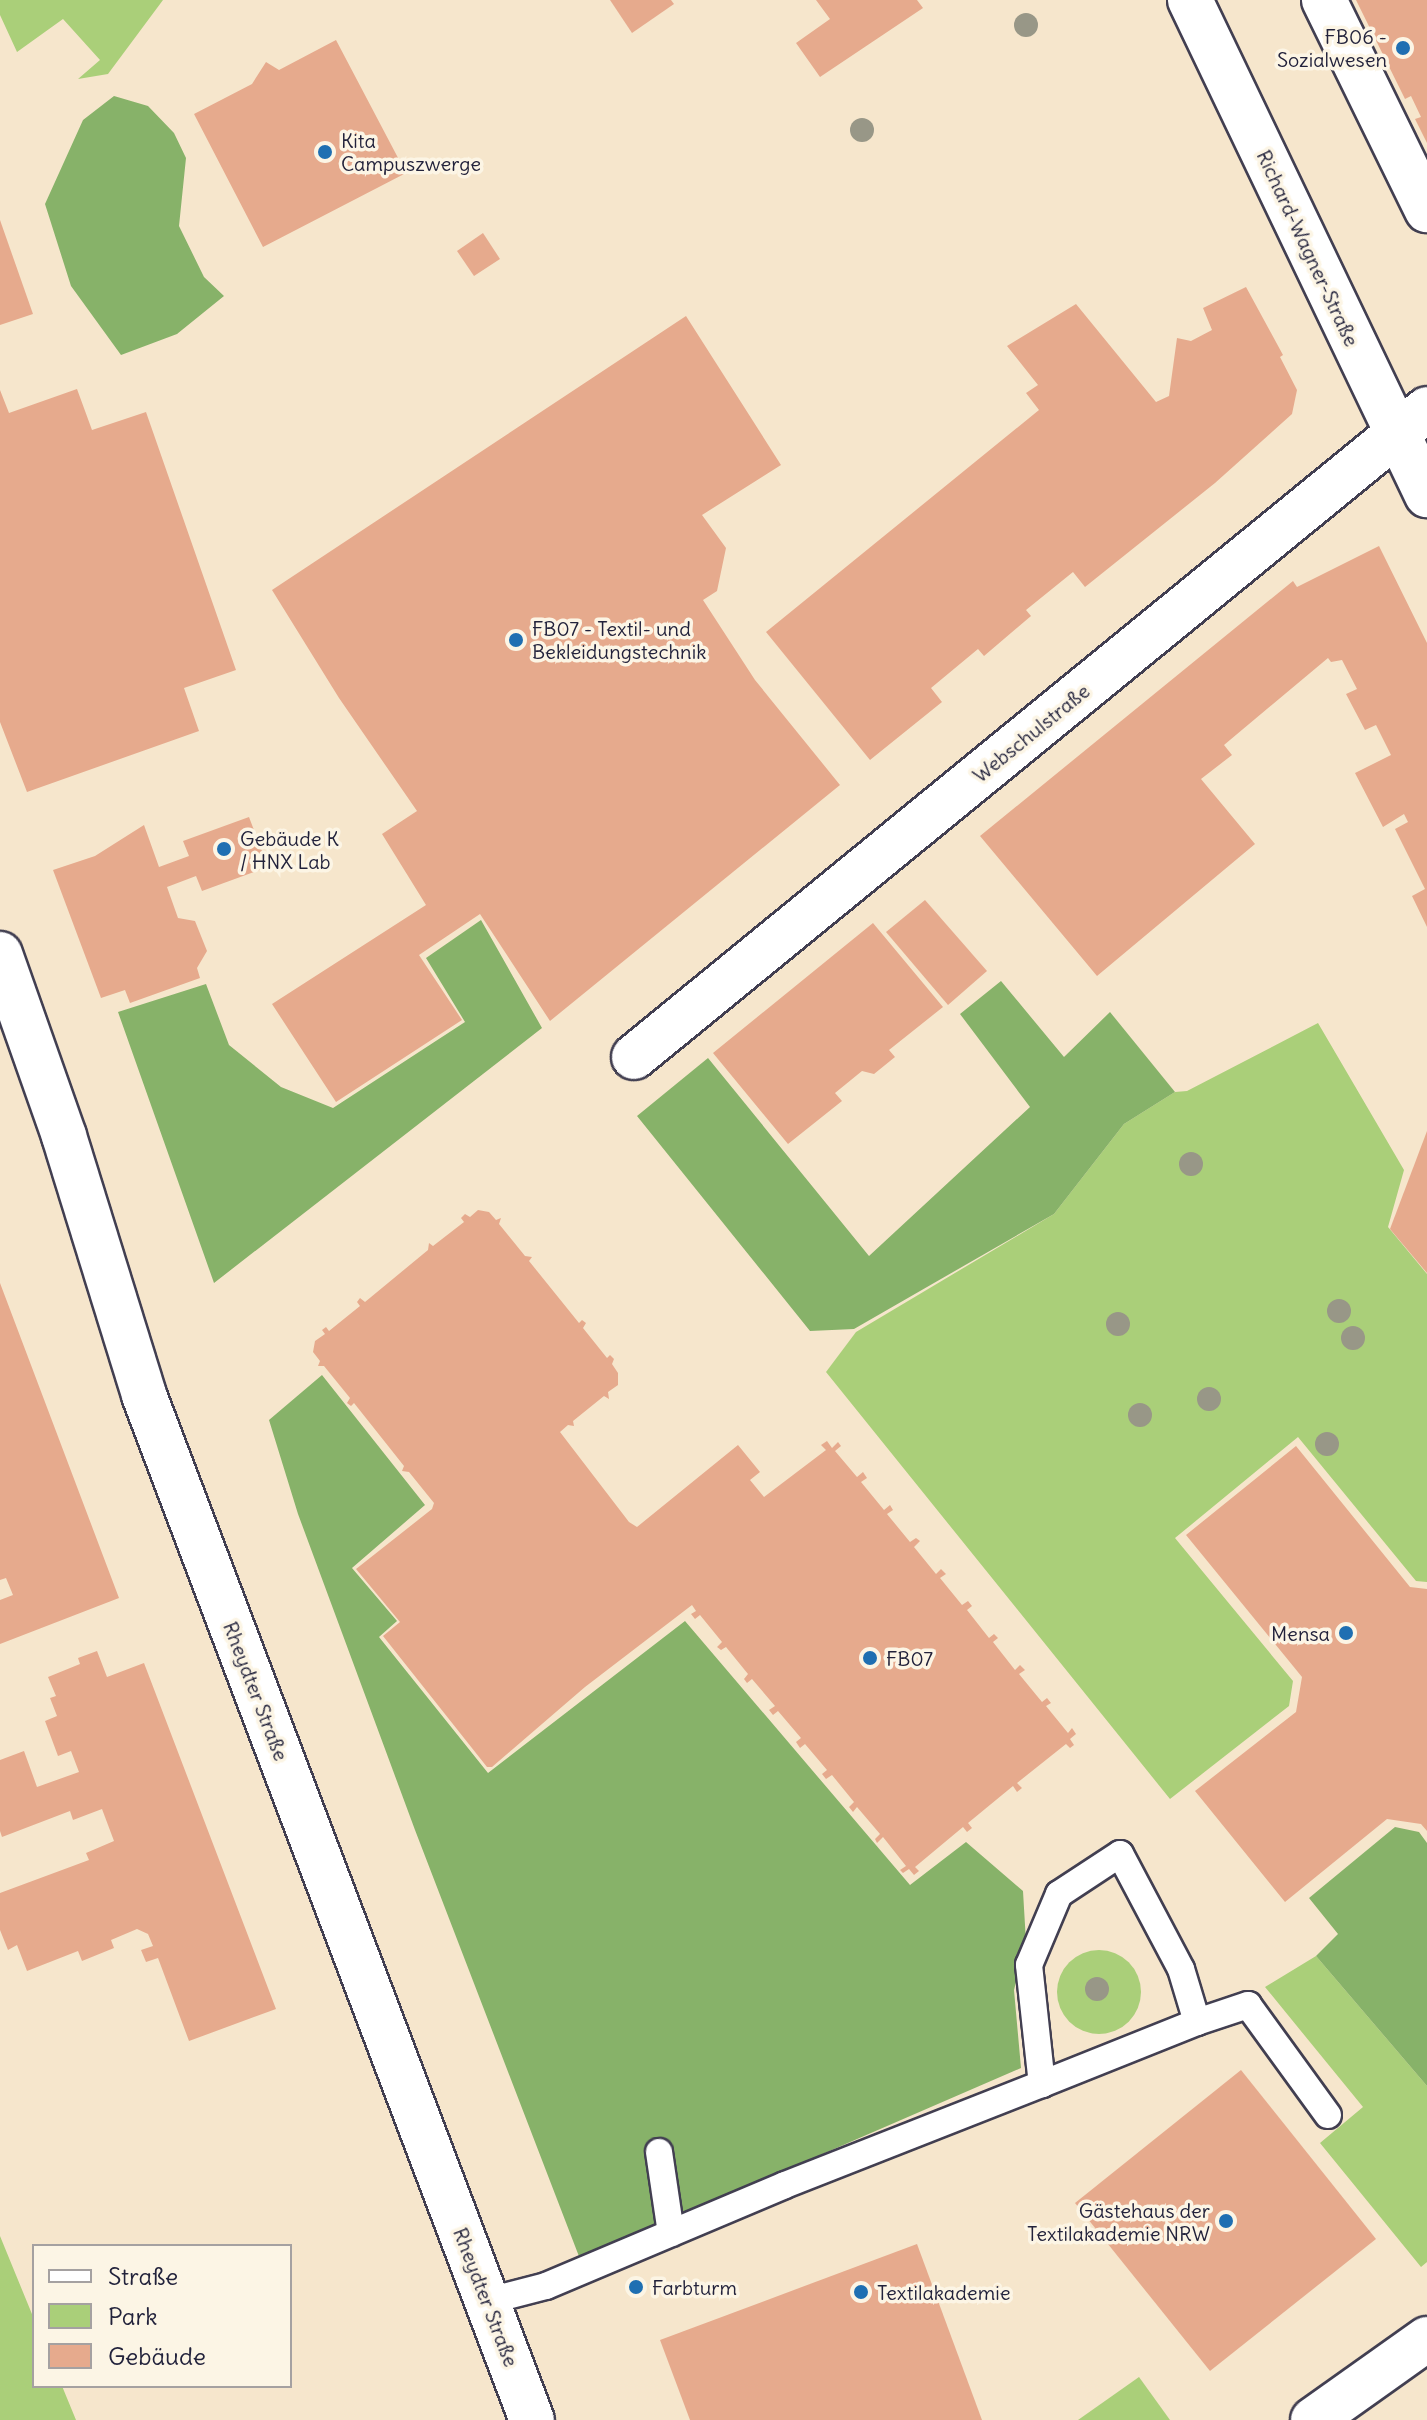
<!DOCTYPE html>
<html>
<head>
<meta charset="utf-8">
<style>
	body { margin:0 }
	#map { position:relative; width:1427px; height:2420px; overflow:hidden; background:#f6e6cc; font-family:Delius,sans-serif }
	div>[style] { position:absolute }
	.green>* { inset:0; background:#aacf79 }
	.round { border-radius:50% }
	.forest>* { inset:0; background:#87b269 }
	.building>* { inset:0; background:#e6aa8d }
	.roads { filter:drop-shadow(2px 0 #423f51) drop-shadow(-2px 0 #423f51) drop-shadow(0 2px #423f51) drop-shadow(0 -2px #423f51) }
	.lane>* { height:26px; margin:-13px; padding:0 13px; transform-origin:13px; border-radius:13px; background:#fff }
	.street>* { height:44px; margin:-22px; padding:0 22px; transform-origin:22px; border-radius:22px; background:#fff }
	.secondary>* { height:44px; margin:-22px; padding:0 22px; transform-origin:22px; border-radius:22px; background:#fff }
	.trees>* { width:24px; height:24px; margin:-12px; border-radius:50%; background:#989787 }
	.dots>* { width:22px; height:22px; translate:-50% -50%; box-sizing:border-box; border:4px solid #fcf5e5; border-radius:50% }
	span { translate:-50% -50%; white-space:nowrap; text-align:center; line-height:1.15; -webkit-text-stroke:7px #fcf5e5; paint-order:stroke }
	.poi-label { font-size:20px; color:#22223b }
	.right { translate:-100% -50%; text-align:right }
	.left { translate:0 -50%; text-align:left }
	.street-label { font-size:20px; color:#22223b }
	.legend { position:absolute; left:32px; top:2244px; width:260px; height:144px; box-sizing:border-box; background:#fcf5e5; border:2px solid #a5a1a1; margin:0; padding:10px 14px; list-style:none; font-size:24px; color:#22223b }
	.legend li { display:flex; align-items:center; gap:16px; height:40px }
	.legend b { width:40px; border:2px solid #a5a1a1 }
</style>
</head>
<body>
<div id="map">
	<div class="green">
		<i style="clip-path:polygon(0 0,163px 0,108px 74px,78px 79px,100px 60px,63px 19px,17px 52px,0 15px)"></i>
		<i style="clip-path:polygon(1318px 1023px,1404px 1170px,1388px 1227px,1427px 1274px,1427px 1582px,1416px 1581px,1298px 1437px,1175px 1538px,1293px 1681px,1289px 1706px,1170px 1799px,826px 1372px,856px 1332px,1054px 1214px,1124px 1124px,1175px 1092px,1187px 1091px)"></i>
		<i class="round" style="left:1057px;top:1950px;width:84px;height:84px"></i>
		<i style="clip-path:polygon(1316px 1956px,1427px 2086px,1427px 2262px,1421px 2267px,1320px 2143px,1363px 2107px,1265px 1987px)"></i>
		<i style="clip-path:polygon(0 2236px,34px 2319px,34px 2386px,62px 2386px,76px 2420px,0 2420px)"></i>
		<i style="clip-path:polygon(1139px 2377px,1170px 2420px,1078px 2420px)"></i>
	</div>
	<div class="forest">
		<i style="clip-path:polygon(114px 96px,148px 106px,174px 133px,186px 158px,179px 226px,204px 277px,224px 296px,177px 334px,121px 355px,71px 286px,45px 204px,83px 120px)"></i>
		<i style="clip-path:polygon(481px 920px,542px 1028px,214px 1283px,118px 1012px,206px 984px,229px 1045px,281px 1087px,333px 1108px,465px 1022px,426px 958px)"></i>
		<i style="clip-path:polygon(1001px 981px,1064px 1057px,1110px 1012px,1175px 1092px,1124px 1124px,1054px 1214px,854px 1329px,810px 1331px,637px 1116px,708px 1058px,869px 1256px,1030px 1107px,960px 1014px)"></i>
		<i style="clip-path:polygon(322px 1375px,425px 1505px,352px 1568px,397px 1621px,379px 1637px,488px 1773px,685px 1621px,910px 1885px,966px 1842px,1023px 1891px,1026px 1942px,1014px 1990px,1021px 2068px,580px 2259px,415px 1830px,298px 1514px,269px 1420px)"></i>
		<i style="clip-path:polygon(1395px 1827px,1419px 1832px,1427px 1843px,1427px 2086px,1316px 1956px,1338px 1934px,1309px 1898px)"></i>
	</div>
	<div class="building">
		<i style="clip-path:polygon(610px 0,671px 0,674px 4px,632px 33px)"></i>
		<i style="clip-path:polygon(816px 0,917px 0,923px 8px,820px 77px,796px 43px,830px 19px)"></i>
		<i style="clip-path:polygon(1356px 0,1427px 0,1427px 143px,1415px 119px,1421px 117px,1411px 96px,1405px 99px)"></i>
		<i style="clip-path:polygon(336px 40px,406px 173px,263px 247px,194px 114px,252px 84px,266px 62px,279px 70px)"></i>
		<i style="clip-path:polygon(0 220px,33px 314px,0 325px)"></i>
		<i style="clip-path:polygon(483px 233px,500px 259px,474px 276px,457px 251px)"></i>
		<i style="clip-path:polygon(1246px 287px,1283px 355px,1280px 357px,1297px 390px,1292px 414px,1215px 483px,1085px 587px,1073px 572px,1026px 610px,1031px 616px,984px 656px,978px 649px,931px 688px,942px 702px,870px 760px,766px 632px,1039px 410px,1026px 393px,1038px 385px,1007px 346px,1076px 304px,1156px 402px,1169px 396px,1177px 338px,1191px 341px,1212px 330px,1203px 308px)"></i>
		<i style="clip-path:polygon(686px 316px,781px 465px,702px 515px,726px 548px,717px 591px,703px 600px,755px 680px,840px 785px,550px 1021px,480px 914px,419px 955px,462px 1020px,336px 1102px,272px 1004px,426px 905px,382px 834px,417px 811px,339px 698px,272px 590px)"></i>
		<i style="clip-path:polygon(77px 389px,92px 430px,146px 412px,236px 670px,184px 688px,199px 731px,27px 792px,0 722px,0 390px,9px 413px)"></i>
		<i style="clip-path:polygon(1379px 546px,1427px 643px,1427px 927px,1412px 896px,1425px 889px,1395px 829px,1408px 822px,1404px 814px,1383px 827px,1355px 773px,1391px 755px,1376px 725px,1365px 730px,1346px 694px,1357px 689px,1342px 660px,1331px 662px,1328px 658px,1224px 745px,1232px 755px,1201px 779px,1255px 844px,1097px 976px,980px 836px,1293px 581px,1297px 587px)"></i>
		<i style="clip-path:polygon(249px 817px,268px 867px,202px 891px,196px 876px,167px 887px,178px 918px,195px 921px,207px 951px,197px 968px,200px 978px,130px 1003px,125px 990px,101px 998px,53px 870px,95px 856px,144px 825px,159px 867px,189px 856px,183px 841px)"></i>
		<i style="clip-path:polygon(925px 900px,987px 971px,948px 1005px,886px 932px)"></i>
		<i style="clip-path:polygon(873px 923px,943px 1007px,889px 1050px,895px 1057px,874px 1074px,862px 1071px,835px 1093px,842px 1101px,788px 1144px,713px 1053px)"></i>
		<i style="clip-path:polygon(1427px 1131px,1427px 1273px,1390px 1229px)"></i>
		<i style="clip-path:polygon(478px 1210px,489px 1212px,496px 1220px,501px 1218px,499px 1224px,525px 1256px,532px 1257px,529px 1261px,579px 1323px,582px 1320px,586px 1323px,583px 1328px,607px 1358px,610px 1355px,614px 1359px,612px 1364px,618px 1373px,618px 1385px,608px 1392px,609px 1399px,604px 1396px,573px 1421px,574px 1426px,568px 1425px,560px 1432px,629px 1522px,637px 1527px,738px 1445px,760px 1472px,750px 1480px,764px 1497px,826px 1450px,821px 1445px,827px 1441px,832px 1448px,838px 1442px,841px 1446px,835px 1451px,857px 1477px,863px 1472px,867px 1478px,861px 1482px,884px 1510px,890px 1505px,893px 1510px,887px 1514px,910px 1542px,916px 1538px,920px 1541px,914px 1547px,936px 1574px,941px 1569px,946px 1574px,940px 1578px,962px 1605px,968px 1601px,972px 1606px,967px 1610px,989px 1638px,994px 1634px,998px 1638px,993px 1642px,1015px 1670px,1020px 1665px,1025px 1670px,1019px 1674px,1042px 1702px,1047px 1698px,1051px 1703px,1046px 1706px,1068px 1733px,1072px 1728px,1076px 1734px,1070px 1739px,1074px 1745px,1070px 1748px,1066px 1744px,1017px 1783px,1022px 1788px,1017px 1792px,1013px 1786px,968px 1823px,972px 1828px,967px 1832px,963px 1827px,915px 1867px,919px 1871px,914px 1875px,909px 1869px,903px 1873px,900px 1870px,906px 1866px,883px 1837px,877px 1843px,875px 1839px,880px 1834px,857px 1807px,853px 1812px,849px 1807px,854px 1802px,832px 1775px,826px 1779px,822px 1774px,827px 1770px,805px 1744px,800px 1748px,796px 1742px,801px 1738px,778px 1711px,773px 1715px,769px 1710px,775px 1706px,752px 1679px,747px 1683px,744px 1679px,748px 1674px,726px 1647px,721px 1650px,717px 1647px,722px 1642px,700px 1615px,695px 1619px,691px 1614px,696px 1611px,692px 1605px,585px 1687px,492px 1767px,487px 1767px,383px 1636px,400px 1622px,356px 1569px,432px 1509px,434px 1503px,409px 1472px,402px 1471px,404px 1466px,354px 1403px,351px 1406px,347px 1403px,350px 1398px,324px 1366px,318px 1366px,320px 1361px,313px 1352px,315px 1341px,325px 1334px,322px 1330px,326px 1327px,329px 1331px,360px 1306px,357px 1302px,360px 1298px,365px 1302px,428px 1250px,429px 1243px,433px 1246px,464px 1222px,461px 1218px,465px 1214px,470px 1217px)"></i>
		<i style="clip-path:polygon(0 1283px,119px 1598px,0 1644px,0 1600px,13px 1595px,6px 1578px,0 1580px)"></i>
		<i style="clip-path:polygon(1296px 1446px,1410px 1587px,1427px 1589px,1427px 1831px,1421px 1824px,1387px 1819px,1285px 1902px,1195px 1791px,1296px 1712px,1302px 1677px,1186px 1535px)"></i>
		<i style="clip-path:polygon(97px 1651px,107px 1677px,144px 1663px,276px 2009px,189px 2041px,158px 1958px,146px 1962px,141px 1950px,153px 1946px,148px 1934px,137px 1929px,111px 1940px,114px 1948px,82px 1961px,78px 1951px,27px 1971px,17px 1945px,8px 1950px,0 1930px,0 1893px,89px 1860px,86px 1853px,114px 1841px,102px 1809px,73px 1820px,70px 1811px,2px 1837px,0 1831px,0 1760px,24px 1751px,37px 1787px,79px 1772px,71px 1751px,58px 1756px,45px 1721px,57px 1716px,50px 1698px,56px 1696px,48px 1677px,80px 1664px,78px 1658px)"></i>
		<i style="clip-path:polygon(1241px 2070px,1376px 2239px,1210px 2371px,1075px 2203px)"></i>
		<i style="clip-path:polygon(917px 2244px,982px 2420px,690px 2420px,660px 2340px)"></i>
	</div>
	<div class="roads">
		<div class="lane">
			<i style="left:1197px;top:2022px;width:54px;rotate:-18.4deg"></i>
			<i style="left:1248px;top:2005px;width:136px;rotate:54deg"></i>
			<i style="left:659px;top:2152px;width:82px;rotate:81.6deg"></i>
			<i style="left:488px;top:2301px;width:60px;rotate:-14.5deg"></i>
			<i style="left:546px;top:2286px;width:259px;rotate:-22.9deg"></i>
			<i style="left:785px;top:2185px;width:276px;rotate:-21.5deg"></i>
			<i style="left:1042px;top:2084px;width:167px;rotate:-21.8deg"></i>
			<i style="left:1197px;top:2022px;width:55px;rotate:-106.8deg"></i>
			<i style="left:1181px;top:1969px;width:130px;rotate:-117.9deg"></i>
			<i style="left:1120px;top:1854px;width:73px;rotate:146.7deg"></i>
			<i style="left:1059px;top:1894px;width:77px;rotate:112.9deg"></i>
			<i style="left:1029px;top:1965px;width:120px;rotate:83.8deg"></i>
		</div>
		<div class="street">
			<i style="left:1190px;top:0;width:549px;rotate:64.42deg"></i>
			<i style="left:1324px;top:0;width:234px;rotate:63.9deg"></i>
			<i style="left:634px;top:1057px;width:1024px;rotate:-39.25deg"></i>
		</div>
		<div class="secondary">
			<i style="left:0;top:954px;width:193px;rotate:70.6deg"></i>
			<i style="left:64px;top:1136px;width:271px;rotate:72.8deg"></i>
			<i style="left:144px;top:1395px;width:1096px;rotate:69.27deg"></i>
			<i style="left:1313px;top:2420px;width:140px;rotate:-35.4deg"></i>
		</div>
	</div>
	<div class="trees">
		<i style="left:1026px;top:25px"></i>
		<i style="left:862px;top:130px"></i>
		<i style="left:1191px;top:1164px"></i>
		<i style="left:1339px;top:1311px"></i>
		<i style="left:1118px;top:1324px"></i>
		<i style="left:1353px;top:1338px"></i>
		<i style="left:1209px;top:1399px"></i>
		<i style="left:1140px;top:1415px"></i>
		<i style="left:1327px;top:1444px"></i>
		<i style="left:1097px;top:1989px"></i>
	</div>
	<div class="dots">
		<i style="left:1403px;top:48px;background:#1f6fb2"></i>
		<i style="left:325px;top:152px;background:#1f6fb2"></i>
		<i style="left:516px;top:640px;background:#1f6fb2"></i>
		<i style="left:224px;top:849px;background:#1f6fb2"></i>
		<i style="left:1346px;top:1633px;background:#1f6fb2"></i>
		<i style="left:870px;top:1658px;background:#1f6fb2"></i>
		<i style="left:1226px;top:2221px;background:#1f6fb2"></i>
		<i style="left:636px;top:2287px;background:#1f6fb2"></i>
		<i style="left:861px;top:2292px;background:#1f6fb2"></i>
	</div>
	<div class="poi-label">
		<span class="right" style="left:1387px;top:48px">FB06 -<br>Sozialwesen</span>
		<span class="left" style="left:341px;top:152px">Kita<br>Campuszwerge</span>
		<span class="left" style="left:532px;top:640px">FB07 - Textil- und<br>Bekleidungstechnik</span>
		<span class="left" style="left:240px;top:850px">Gebäude K<br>/ HNX Lab</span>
		<span class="right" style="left:1330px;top:1633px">Mensa</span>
		<span class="left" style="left:886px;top:1658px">FB07</span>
		<span class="right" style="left:1210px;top:2222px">Gästehaus der<br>Textilakademie NRW</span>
		<span class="left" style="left:652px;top:2287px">Farbturm</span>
		<span class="left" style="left:877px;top:2292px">Textilakademie</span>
	</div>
	<div class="street-label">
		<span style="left:1308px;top:248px;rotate:65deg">Richard-Wagner-Straße</span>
		<span style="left:1031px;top:733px;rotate:-39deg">Webschulstraße</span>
		<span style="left:256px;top:1691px;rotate:69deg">Rheydter Straße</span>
		<span style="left:486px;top:2297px;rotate:69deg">Rheydter Straße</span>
	</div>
	<ul class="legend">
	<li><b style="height:10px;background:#fff"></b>Straße</li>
	<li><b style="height:22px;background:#aacf79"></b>Park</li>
	<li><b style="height:22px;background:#e6aa8d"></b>Gebäude</li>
	</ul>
</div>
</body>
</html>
